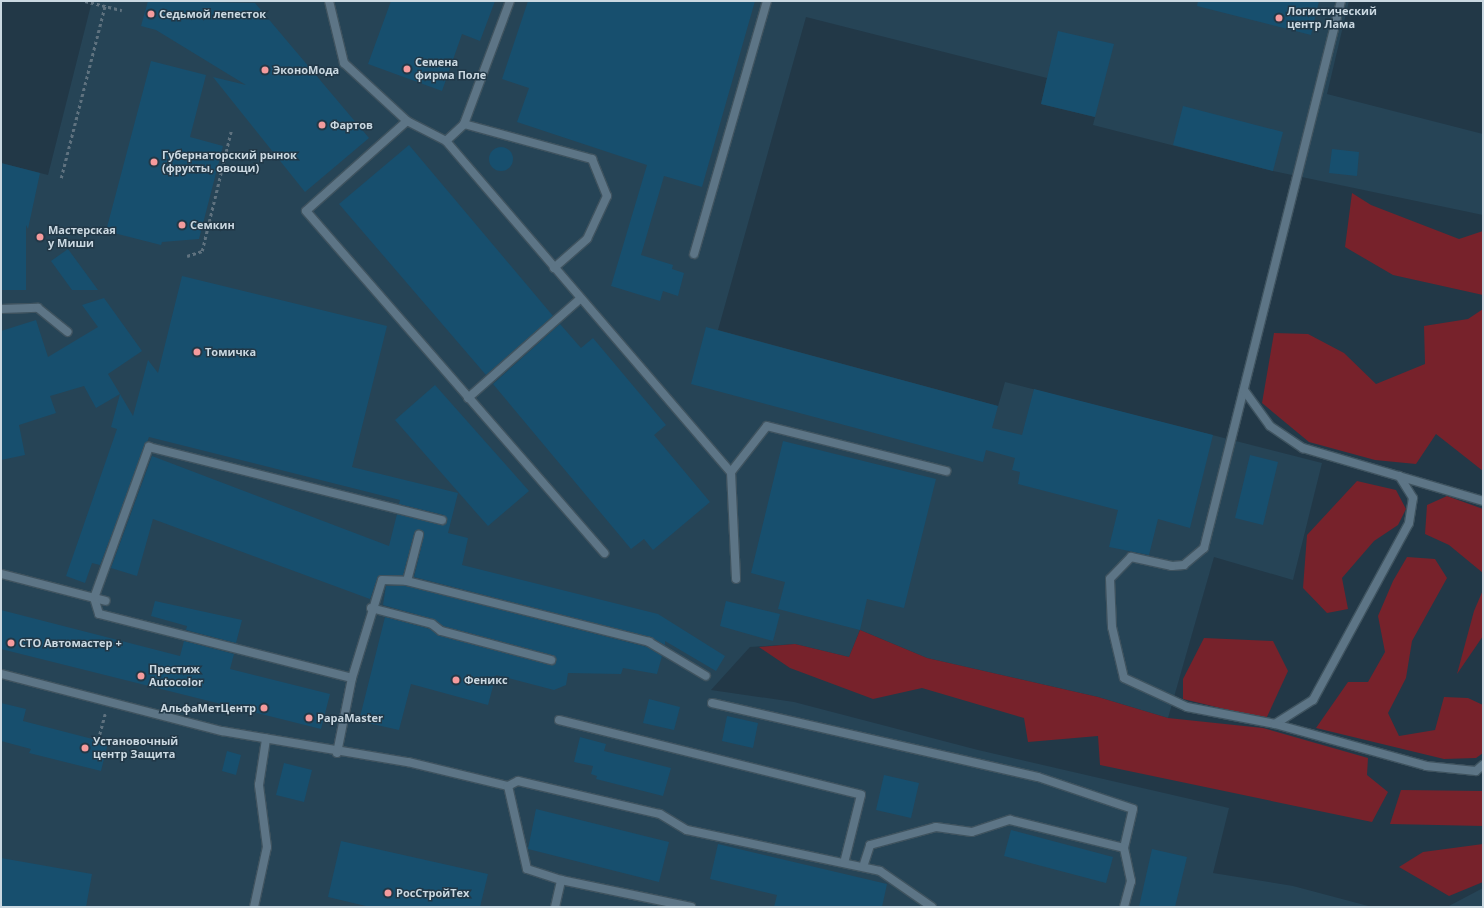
<!DOCTYPE html>
<html>
<head>
<meta charset="utf-8">
<style>
	body { margin:0 }
	#map { position:relative; width:1484px; height:908px; overflow:hidden; background:#223847; font-family:"Open Sans",sans-serif }
	div>[style] { position:absolute }
	.built>* { inset:0; background:#264456 }
	.green>* { inset:0; background:#77222b }
	.building>* { inset:0; background:#174f6e }
	.round { border-radius:50% }
	.path>* { height:2.5px; margin-top:-1.25px; transform-origin:0; background:repeating-linear-gradient(90deg,#5f727f 0 3px,transparent 0 6px) }
	.roads { filter:drop-shadow(1px 0 #3f535f) drop-shadow(-1px 0 #3f535f) drop-shadow(0 1px #3f535f) drop-shadow(0 -1px #3f535f) }
	.service>* { height:8px; margin:-4px; padding:0 4px; transform-origin:4px; border-radius:4px; background:#5d7586 }
	.dots>* { width:11px; height:11px; translate:-50% -50%; box-sizing:border-box; border:2px solid #223847; border-radius:50% }
	span { translate:-50% -50%; white-space:nowrap; text-align:center; line-height:1.15; -webkit-text-stroke:3px #223847; paint-order:stroke }
	.poi-label { font-size:11px; color:#cad8e1; font-weight:700 }
	.left { translate:0 -50%; text-align:left }
	.right { translate:-100% -50%; text-align:right }
	.frame { position:absolute; inset:0; border:2px solid #cad8e1; pointer-events:none }
</style>
</head>
<body>
<div id="map">
	<div class="built">
		<i style="clip-path:polygon(92px 1px,1349px 1px,1327px 94px,1483px 134px,1483px 215px,1273px 171px,1093px 125px,1095px 117px,1041px 104px,1047px 78px,806px 17px,718px 330px,998px 406px,1005px 382px,1322px 463px,1293px 580px,1214px 557px,1168px 718px,1098px 697px,927px 658px,860px 630px,849px 657px,795px 644px,750px 647px,711px 690px,794px 702px,978px 750px,1229px 808px,1213px 873px,1293px 886px,1372px 907px,1px 907px,1px 163px,48px 175px)"></i>
		<i style="clip-path:polygon(1483px 888px,1483px 907px,1447px 907px)"></i>
	</div>
	<div class="green">
		<i style="clip-path:polygon(1352px 193px,1371px 205px,1459px 239px,1483px 231px,1483px 295px,1393px 275px,1345px 247px)"></i>
		<i style="clip-path:polygon(1483px 309px,1483px 471px,1436px 434px,1416px 464px,1375px 460px,1309px 442px,1262px 403px,1274px 333px,1308px 334px,1344px 353px,1376px 384px,1425px 364px,1424px 326px,1468px 319px)"></i>
		<i style="clip-path:polygon(1357px 481px,1396px 490px,1406px 509px,1398px 525px,1374px 541px,1342px 578px,1348px 609px,1327px 613px,1303px 588px,1307px 535px)"></i>
		<i style="clip-path:polygon(1447px 496px,1483px 509px,1483px 573px,1449px 545px,1425px 534px,1427px 505px)"></i>
		<i style="clip-path:polygon(1407px 557px,1435px 559px,1447px 578px,1412px 641px,1406px 678px,1388px 713px,1399px 736px,1435px 730px,1444px 697px,1468px 698px,1483px 705px,1483px 753px,1476px 758px,1444px 759px,1316px 728px,1348px 682px,1368px 682px,1385px 652px,1378px 616px,1393px 581px)"></i>
		<i style="clip-path:polygon(1483px 590px,1483px 636px,1457px 674px,1474px 611px)"></i>
		<i style="clip-path:polygon(860px 630px,927px 658px,1098px 697px,1168px 718px,1263px 728px,1368px 758px,1367px 775px,1388px 792px,1372px 822px,1100px 765px,1098px 736px,1028px 742px,1024px 718px,922px 688px,873px 699px,790px 668px,759px 647px,795px 644px,849px 657px)"></i>
		<i style="clip-path:polygon(1204px 638px,1273px 641px,1288px 671px,1266px 719px,1183px 699px,1183px 679px)"></i>
		<i style="clip-path:polygon(1401px 790px,1483px 791px,1483px 826px,1390px 824px)"></i>
		<i style="clip-path:polygon(1483px 844px,1483px 882px,1449px 896px,1399px 867px,1423px 852px)"></i>
	</div>
	<div class="building">
		<i style="clip-path:polygon(148px 1px,255px 3px,369px 138px,305px 192px,213px 77px,246px 85px,156px 30px,141px 26px)"></i>
		<i style="clip-path:polygon(391px 1px,495px 1px,480px 41px,462px 34px,442px 91px,368px 64px)"></i>
		<i style="clip-path:polygon(528px 1px,755px 1px,702px 187px,664px 176px,641px 255px,673px 265px,672px 269px,684px 273px,678px 296px,663px 291px,660px 301px,611px 286px,647px 165px,517px 122px,529px 88px,502px 79px)"></i>
		<i style="clip-path:polygon(1198px 1px,1319px 1px,1311px 35px,1197px 6px)"></i>
		<i style="clip-path:polygon(1058px 31px,1114px 44px,1095px 117px,1041px 104px)"></i>
		<i style="clip-path:polygon(151px 61px,206px 75px,190px 137px,223px 146px,199px 239px,162px 242px,161px 245px,106px 231px)"></i>
		<i style="clip-path:polygon(1183px 106px,1283px 132px,1273px 171px,1173px 145px)"></i>
		<i style="clip-path:polygon(409px 145px,553px 316px,486px 375px,339px 204px)"></i>
		<i class="round" style="left:489px;top:147px;width:24px;height:24px"></i>
		<i style="clip-path:polygon(1332px 149px,1359px 152px,1357px 176px,1329px 173px)"></i>
		<i style="clip-path:polygon(1px 163px,40px 173px,28px 229px,26px 225px,26px 290px,1px 290px)"></i>
		<i style="clip-path:polygon(68px 249px,98px 290px,72px 290px,51px 261px)"></i>
		<i style="clip-path:polygon(182px 276px,387px 326px,352px 467px,458px 493px,448px 533px,468px 538px,462px 565px,658px 614px,725px 656px,716px 671px,665px 641px,665px 645px,650px 637px,414px 577px,424px 536px,420px 530px,414px 534px,403px 575px,378px 576px,370px 599px,153px 519px,137px 576px,111px 568px,152px 456px,389px 546px,397px 514px,441px 525px,447px 522px,444px 515px,399px 504px,400px 500px,149px 437px,100px 565px,92px 563px,85px 583px,66px 576px,117px 429px,111px 427px,120px 394px,133px 416px,148px 360px,158px 373px)"></i>
		<i style="clip-path:polygon(104px 298px,142px 351px,108px 374px,120px 394px,96px 408px,84px 386px,50px 396px,56px 413px,19px 425px,25px 455px,1px 460px,1px 331px,36px 320px,48px 357px,98px 327px,82px 305px)"></i>
		<i style="clip-path:polygon(560px 324px,581px 348px,593px 338px,666px 425px,654px 435px,710px 502px,653px 550px,644px 539px,631px 549px,493px 384px)"></i>
		<i style="clip-path:polygon(706px 327px,998px 406px,992px 428px,1022px 435px,1034px 389px,1213px 435px,1190px 528px,1158px 519px,1149px 555px,1109px 547px,1118px 510px,1018px 484px,1020px 472px,1012px 470px,1015px 458px,986px 450px,983px 462px,691px 384px)"></i>
		<i style="clip-path:polygon(435px 385px,529px 491px,488px 526px,395px 420px)"></i>
		<i style="clip-path:polygon(783px 441px,936px 479px,904px 608px,867px 599px,860px 630px,778px 609px,785px 582px,751px 573px)"></i>
		<i style="clip-path:polygon(1250px 455px,1278px 462px,1263px 525px,1235px 518px)"></i>
		<i style="clip-path:polygon(386px 586px,406px 586px,647px 647px,662px 656px,657px 674px,623px 668px,621px 674px,568px 673px,566px 685px,554px 690px,496px 675px,488px 705px,411px 684px,399px 730px,359px 721px,385px 617px,430px 629px,440px 636px,550px 665px,556px 661px,552px 655px,443px 626px,433px 619px,383px 605px)"></i>
		<i style="clip-path:polygon(155px 601px,242px 620px,236px 643px,186px 630px,187px 626px,151px 616px)"></i>
		<i style="clip-path:polygon(726px 601px,780px 614px,773px 641px,720px 626px)"></i>
		<i style="clip-path:polygon(1px 610px,180px 656px,184px 641px,234px 654px,230px 669px,330px 694px,321px 729px,1px 649px)"></i>
		<i style="clip-path:polygon(649px 699px,680px 707px,674px 730px,643px 723px)"></i>
		<i style="clip-path:polygon(1px 703px,26px 709px,23px 721px,108px 743px,101px 771px,29px 753px,31px 749px,1px 741px)"></i>
		<i style="clip-path:polygon(727px 716px,758px 723px,753px 748px,722px 741px)"></i>
		<i style="clip-path:polygon(580px 737px,606px 744px,604px 751px,671px 768px,663px 796px,596px 779px,597px 776px,591px 774px,593px 766px,574px 762px)"></i>
		<i style="clip-path:polygon(227px 751px,241px 755px,236px 775px,222px 771px)"></i>
		<i style="clip-path:polygon(284px 763px,312px 770px,304px 802px,276px 795px)"></i>
		<i style="clip-path:polygon(884px 775px,919px 783px,911px 818px,876px 810px)"></i>
		<i style="clip-path:polygon(536px 809px,669px 842px,659px 882px,528px 849px)"></i>
		<i style="clip-path:polygon(1011px 830px,1113px 857px,1106px 883px,1004px 856px)"></i>
		<i style="clip-path:polygon(341px 841px,488px 874px,480px 907px,370px 907px,328px 897px)"></i>
		<i style="clip-path:polygon(718px 844px,887px 884px,882px 907px,774px 907px,777px 895px,710px 879px)"></i>
		<i style="clip-path:polygon(1152px 849px,1187px 857px,1175px 907px,1139px 907px)"></i>
		<i style="clip-path:polygon(1px 858px,92px 874px,86px 907px,1px 907px)"></i>
	</div>
	<div class="path">
		<i style="left:85px;top:1px;width:38px;rotate:14deg"></i>
		<i style="left:61px;top:178px;width:178px;rotate:-75.7deg"></i>
		<i style="left:187px;top:256px;width:16px;rotate:-18deg"></i>
		<i style="left:202px;top:251px;width:123px;rotate:-76.4deg"></i>
		<i style="left:98px;top:740px;width:27px;rotate:-75deg"></i>
	</div>
	<div class="roads">
		<div class="service">
			<i style="left:329px;top:1px;width:64px;rotate:76.4deg"></i>
			<i style="left:344px;top:63px;width:86px;rotate:42.6deg"></i>
			<i style="left:407px;top:121px;width:44px;rotate:27.1deg"></i>
			<i style="left:446px;top:141px;width:437px;rotate:49.3deg"></i>
			<i style="left:731px;top:472px;width:107px;rotate:87.3deg"></i>
			<i style="left:1341px;top:1px;width:564px;rotate:104.06deg"></i>
			<i style="left:1204px;top:548px;width:26px;rotate:140deg"></i>
			<i style="left:1184px;top:565px;width:12px;rotate:175deg"></i>
			<i style="left:1172px;top:566px;width:42px;rotate:-167.6deg"></i>
			<i style="left:1131px;top:557px;width:30px;rotate:134deg"></i>
			<i style="left:1110px;top:579px;width:48px;rotate:87.6deg"></i>
			<i style="left:1112px;top:627px;width:52px;rotate:76.8deg"></i>
			<i style="left:1124px;top:678px;width:69px;rotate:24.7deg"></i>
			<i style="left:1187px;top:707px;width:90px;rotate:10.9deg"></i>
			<i style="left:1275px;top:724px;width:45px;rotate:-32.3deg"></i>
			<i style="left:1313px;top:700px;width:201px;rotate:-61.5deg"></i>
			<i style="left:1409px;top:523px;width:25px;rotate:-81deg"></i>
			<i style="left:1413px;top:498px;width:26px;rotate:-122deg"></i>
			<i style="left:407px;top:121px;width:135px;rotate:138.3deg"></i>
			<i style="left:306px;top:211px;width:454px;rotate:48.9deg"></i>
			<i style="left:464px;top:124px;width:133px;rotate:15.3deg"></i>
			<i style="left:592px;top:159px;width:40px;rotate:68deg"></i>
			<i style="left:607px;top:196px;width:47px;rotate:114.9deg"></i>
			<i style="left:587px;top:239px;width:44px;rotate:138.7deg"></i>
			<i style="left:446px;top:141px;width:25px;rotate:-43deg"></i>
			<i style="left:464px;top:124px;width:131px;rotate:-69.5deg"></i>
			<i style="left:694px;top:254px;width:263px;rotate:-73.9deg"></i>
			<i style="left:1px;top:309px;width:37px;rotate:-2deg"></i>
			<i style="left:38px;top:308px;width:38px;rotate:39deg"></i>
			<i style="left:1244px;top:390px;width:44px;rotate:54.2deg"></i>
			<i style="left:1270px;top:426px;width:40px;rotate:34deg"></i>
			<i style="left:1303px;top:448px;width:188px;rotate:16.4deg"></i>
			<i style="left:468px;top:398px;width:149px;rotate:-41.5deg"></i>
			<i style="left:731px;top:472px;width:58px;rotate:-52deg"></i>
			<i style="left:767px;top:426px;width:185px;rotate:14.1deg"></i>
			<i style="left:1px;top:574px;width:108px;rotate:14.4deg"></i>
			<i style="left:407px;top:581px;width:48px;rotate:-75.4deg"></i>
			<i style="left:371px;top:608px;width:63px;rotate:14.7deg"></i>
			<i style="left:432px;top:624px;width:11px;rotate:38deg"></i>
			<i style="left:441px;top:631px;width:114px;rotate:14.8deg"></i>
			<i style="left:1px;top:674px;width:228px;rotate:14.5deg"></i>
			<i style="left:222px;top:731px;width:189px;rotate:9.5deg"></i>
			<i style="left:408px;top:762px;width:103px;rotate:13.5deg"></i>
			<i style="left:508px;top:786px;width:11px;rotate:-27deg"></i>
			<i style="left:518px;top:781px;width:146px;rotate:13.1deg"></i>
			<i style="left:660px;top:814px;width:31px;rotate:31deg"></i>
			<i style="left:687px;top:830px;width:197px;rotate:12deg"></i>
			<i style="left:880px;top:871px;width:63px;rotate:34.7deg"></i>
			<i style="left:352px;top:678px;width:261px;rotate:-165.8deg"></i>
			<i style="left:99px;top:614px;width:17px;rotate:-107deg"></i>
			<i style="left:94px;top:598px;width:161px;rotate:-70deg"></i>
			<i style="left:149px;top:447px;width:302px;rotate:14deg"></i>
			<i style="left:712px;top:703px;width:334px;rotate:12.8deg"></i>
			<i style="left:1038px;top:777px;width:100px;rotate:18.6deg"></i>
			<i style="left:1133px;top:809px;width:40px;rotate:103deg"></i>
			<i style="left:1124px;top:848px;width:34px;rotate:78deg"></i>
			<i style="left:1131px;top:881px;width:27px;rotate:105deg"></i>
			<i style="left:559px;top:720px;width:311px;rotate:13.9deg"></i>
			<i style="left:861px;top:795px;width:70px;rotate:104deg"></i>
			<i style="left:1275px;top:724px;width:157px;rotate:15.5deg"></i>
			<i style="left:1426px;top:766px;width:50px;rotate:5.7deg"></i>
			<i style="left:1476px;top:771px;width:9px;rotate:-41deg"></i>
			<i style="left:337px;top:753px;width:76px;rotate:-78.7deg"></i>
			<i style="left:352px;top:678px;width:102px;rotate:-73deg"></i>
			<i style="left:382px;top:580px;width:25px;rotate:2deg"></i>
			<i style="left:407px;top:581px;width:250px;rotate:14.1deg"></i>
			<i style="left:649px;top:642px;width:66px;rotate:30.8deg"></i>
			<i style="left:508px;top:786px;width:85px;rotate:77.1deg"></i>
			<i style="left:527px;top:869px;width:36px;rotate:18deg"></i>
			<i style="left:561px;top:880px;width:133px;rotate:11.7deg"></i>
			<i style="left:863px;top:867px;width:23px;rotate:-72deg"></i>
			<i style="left:870px;top:845px;width:68px;rotate:-15.3deg"></i>
			<i style="left:936px;top:827px;width:36px;rotate:8deg"></i>
			<i style="left:972px;top:832px;width:40px;rotate:-18deg"></i>
			<i style="left:1010px;top:820px;width:117px;rotate:13.8deg"></i>
			<i style="left:254px;top:907px;width:61px;rotate:-77.8deg"></i>
			<i style="left:267px;top:847px;width:63px;rotate:-97.4deg"></i>
			<i style="left:259px;top:785px;width:47px;rotate:-81.3deg"></i>
			<i style="left:555px;top:907px;width:28px;rotate:-77deg"></i>
		</div>
	</div>
	<div class="dots">
		<i style="left:151px;top:14px;background:#f59b9d"></i>
		<i style="left:1279px;top:18px;background:#f59b9d"></i>
		<i style="left:407px;top:69px;background:#f59b9d"></i>
		<i style="left:265px;top:70px;background:#f59b9d"></i>
		<i style="left:322px;top:125px;background:#f59b9d"></i>
		<i style="left:154px;top:162px;background:#f59b9d"></i>
		<i style="left:182px;top:225px;background:#f59b9d"></i>
		<i style="left:40px;top:237px;background:#f59b9d"></i>
		<i style="left:197px;top:352px;background:#f59b9d"></i>
		<i style="left:11px;top:643px;background:#f59b9d"></i>
		<i style="left:141px;top:676px;background:#f59b9d"></i>
		<i style="left:456px;top:680px;background:#f59b9d"></i>
		<i style="left:264px;top:708px;background:#f59b9d"></i>
		<i style="left:309px;top:718px;background:#f59b9d"></i>
		<i style="left:85px;top:748px;background:#f59b9d"></i>
		<i style="left:388px;top:893px;background:#f59b9d"></i>
	</div>
	<div class="poi-label">
		<span class="left" style="left:1287px;top:18px">Логистический<br>центр Лама</span>
		<span class="left" style="left:159px;top:14px">Седьмой лепесток</span>
		<span class="left" style="left:415px;top:69px">Семена<br>фирма Поле</span>
		<span class="left" style="left:273px;top:70px">ЭконоМода</span>
		<span class="left" style="left:330px;top:125px">Фартов</span>
		<span class="left" style="left:162px;top:162px">Губернаторский рынок<br>(фрукты, овощи)</span>
		<span class="left" style="left:190px;top:225px">Семкин</span>
		<span class="left" style="left:48px;top:237px">Мастерская<br>у Миши</span>
		<span class="left" style="left:205px;top:352px">Томичка</span>
		<span class="left" style="left:19px;top:643px">СТО Автомастер +</span>
		<span class="left" style="left:149px;top:676px">Престиж<br>Autocolor</span>
		<span class="left" style="left:464px;top:680px">Феникс</span>
		<span class="right" style="left:256px;top:708px">АльфаМетЦентр</span>
		<span class="left" style="left:317px;top:718px">PapaMaster</span>
		<span class="left" style="left:93px;top:748px">Установочный<br>центр Защита</span>
		<span class="left" style="left:396px;top:893px">РосСтройТех</span>
	</div>
	<div class="frame"></div>
</div>
</body>
</html>
